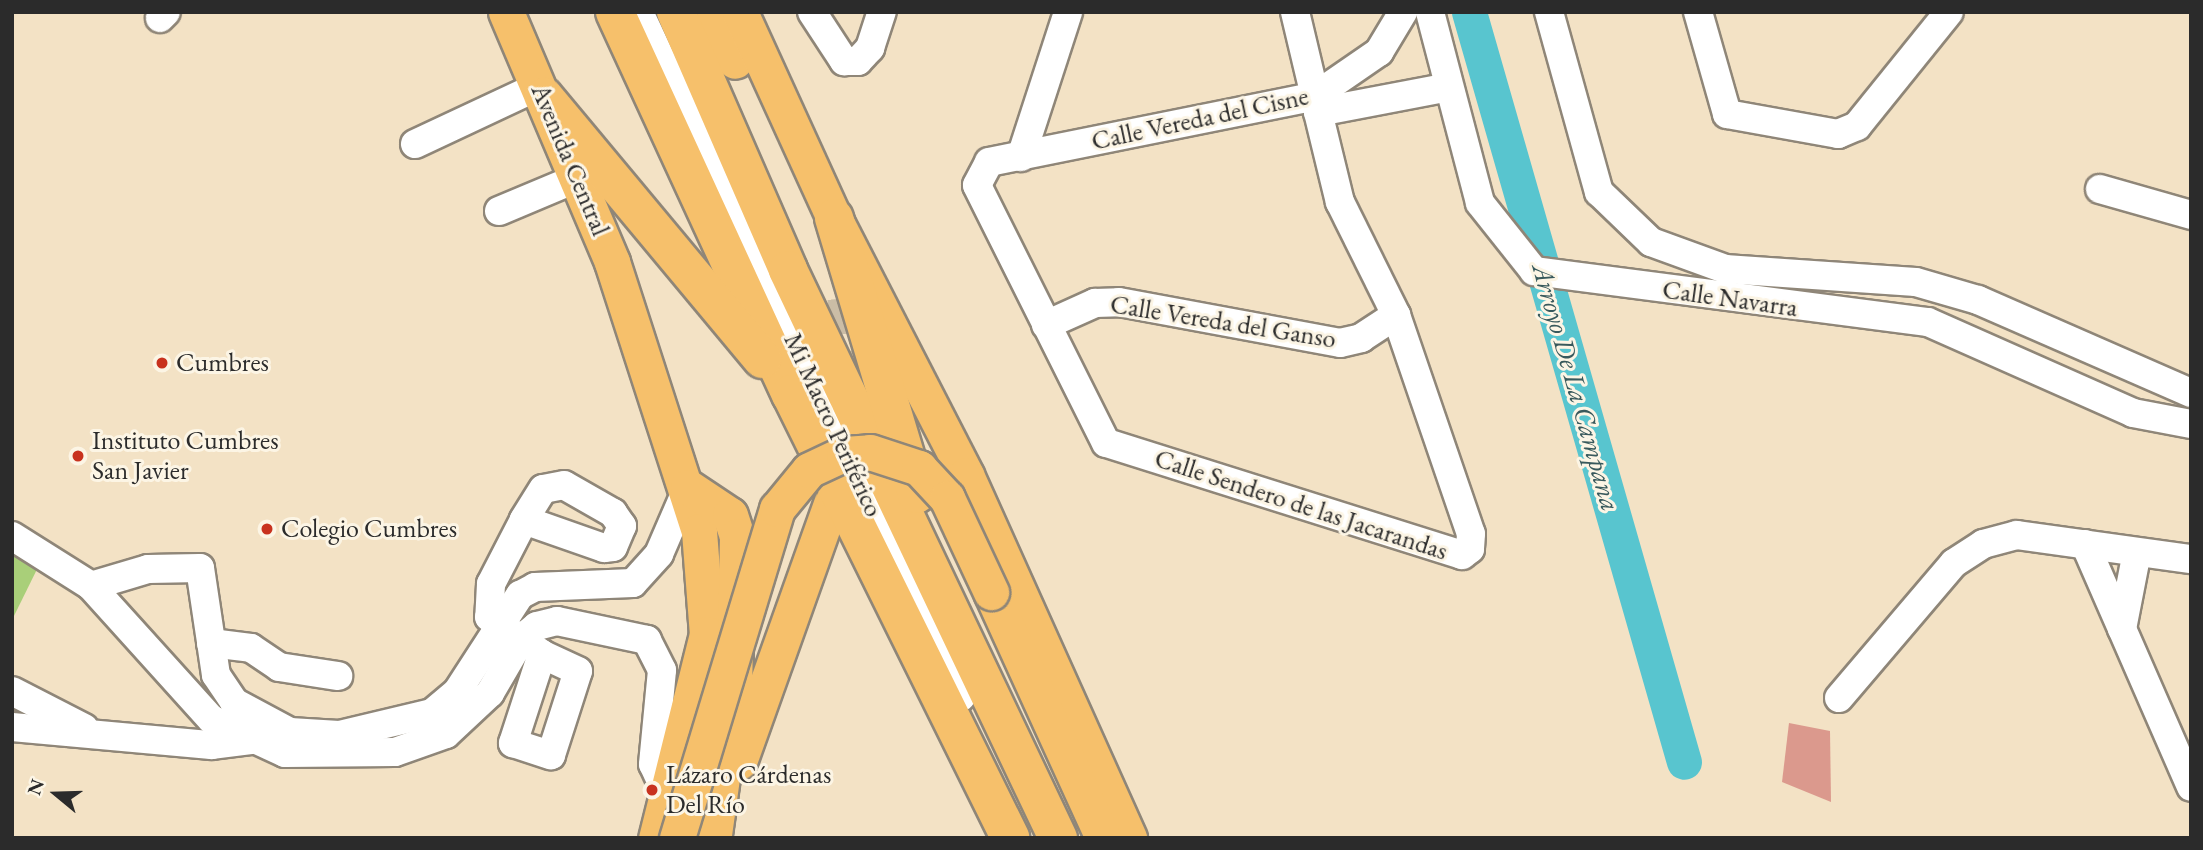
<!DOCTYPE html>
<html>
<head>
<meta charset="utf-8">
<style>
	body { margin:0 }
	#map { position:relative; width:2203px; height:850px; overflow:hidden; background:#f3e2c5; font-family:"EB Garamond",serif }
	div>[style] { position:absolute }
	.green>* { inset:0; background:#a9cf79 }
	.river>* { height:35px; margin:-17.5px; padding:0 17.5px; transform-origin:17.5px; border-radius:17.5px; background:#58c5cf }
	.building>* { inset:0; background:#db998d }
	.major-tunnel>* { height:35px; margin-top:-17.5px; transform-origin:0; background:repeating-linear-gradient(90deg,#cbbda6 0 35px,transparent 0 53px) }
	.roads { filter:drop-shadow(2px 0 #8f8678) drop-shadow(-2px 0 #8f8678) drop-shadow(0 2px #8f8678) drop-shadow(0 -2px #8f8678) }
	.minor>* { height:28px; margin:-14px; padding:0 14px; transform-origin:14px; border-radius:14px; background:#fff }
	.major>* { height:35px; margin:-17.5px; padding:0 17.5px; transform-origin:17.5px; border-radius:17.5px; background:#f6c06b }
	.highway>* { height:38px; margin:-19px; padding:0 19px; transform-origin:19px; border-radius:19px; background:#f6c06b }
	.bridges { filter:drop-shadow(2px 0 #8f8678) drop-shadow(-2px 0 #8f8678) drop-shadow(0 2px #8f8678) drop-shadow(0 -2px #8f8678) }
	.major-bridge>* { height:35px; margin:-17.5px; padding:0 17.5px; transform-origin:17.5px; border-radius:17.5px; background:#f6c06b }
	.dots>* { width:19px; height:19px; translate:-50% -50%; box-sizing:border-box; border:4px solid #fcf5e5; border-radius:50% }
	span { translate:-50% -50%; white-space:nowrap; text-align:center; line-height:1.15; -webkit-text-stroke:6px #fcf5e5; paint-order:stroke }
	.street-label { font-size:26px; color:#2b2b2b }
	.poi-label { font-size:26px; color:#2b2b2b }
	.left { translate:0 -50%; text-align:left }
	.water-label { font-size:28px; color:#38595c; font-style:italic }
	.frame { position:absolute; inset:0; border:14px solid #2b2b2b; pointer-events:none }
	.north { position:absolute; left:21px; top:759px; width:70px; height:70px; -webkit-text-stroke:5px #fcf5e5; paint-order:stroke; rotate:289deg; font-size:19px; font-weight:700; line-height:28px; text-align:center; color:#2b2b2b }
	.north::after { content:''; display:block; margin:auto; width:24px; height:32px; background:#2b2b2b; clip-path:polygon(50% 0,100% 100%,50% 72%,0 100%) }
</style>
</head>
<body>
<div id="map">
	<div class="green">
		<i style="clip-path:polygon(12px 530px,46px 551px,12px 620px)"></i>
	</div>
	<div class="river">
		<i style="left:1469px;top:12px;width:780px;rotate:74deg"></i>
	</div>
	<div class="building">
		<i style="clip-path:polygon(1789px 723px,1830px 731px,1831px 802px,1782px 782px)"></i>
	</div>
	<div class="major-tunnel">
		<i style="left:845px;top:298px;width:111px;rotate:85.9deg"></i>
	</div>
	<div class="roads">
		<div class="minor">
			<i style="left:639px;top:12px;width:757px;rotate:64.82deg"></i>
			<i style="left:812px;top:12px;width:59px;rotate:56.9deg"></i>
			<i style="left:844px;top:61px;width:14px"></i>
			<i style="left:858px;top:61px;width:18px;rotate:-47deg"></i>
			<i style="left:870px;top:48px;width:38px;rotate:-72deg"></i>
			<i style="left:1295px;top:12px;width:86px;rotate:76.6deg"></i>
			<i style="left:1315px;top:96px;width:16px;rotate:79deg"></i>
			<i style="left:1318px;top:112px;width:93px;rotate:76.3deg"></i>
			<i style="left:1340px;top:202px;width:126px;rotate:63.6deg"></i>
			<i style="left:1396px;top:315px;width:231px;rotate:71.1deg"></i>
			<i style="left:1471px;top:534px;width:15px;rotate:94deg"></i>
			<i style="left:1470px;top:549px;width:10px;rotate:143deg"></i>
			<i style="left:1462px;top:555px;width:373px;rotate:-162.5deg"></i>
			<i style="left:1106px;top:443px;width:288px;rotate:-116.6deg"></i>
			<i style="left:977px;top:185px;width:26px;rotate:-62deg"></i>
			<i style="left:989px;top:162px;width:333px;rotate:-11.4deg"></i>
			<i style="left:1315px;top:96px;width:78px;rotate:-34.5deg"></i>
			<i style="left:1379px;top:52px;width:47px;rotate:-59deg"></i>
			<i style="left:1430px;top:12px;width:197px;rotate:75.3deg"></i>
			<i style="left:1480px;top:203px;width:87px;rotate:51.5deg"></i>
			<i style="left:1534px;top:271px;width:397px;rotate:7.4deg"></i>
			<i style="left:1928px;top:322px;width:224px;rotate:23.9deg"></i>
			<i style="left:2133px;top:413px;width:59px;rotate:10.7deg"></i>
			<i style="left:1549px;top:12px;width:187px;rotate:74.5deg"></i>
			<i style="left:1599px;top:192px;width:72px;rotate:43.9deg"></i>
			<i style="left:1651px;top:242px;width:79px;rotate:20deg"></i>
			<i style="left:1725px;top:269px;width:191px;rotate:3.9deg"></i>
			<i style="left:1916px;top:282px;width:65px;rotate:16.2deg"></i>
			<i style="left:1978px;top:300px;width:232px;rotate:23.6deg"></i>
			<i style="left:1698px;top:12px;width:106px;rotate:74.1deg"></i>
			<i style="left:1727px;top:114px;width:113px;rotate:10.2deg"></i>
			<i style="left:1838px;top:134px;width:21px;rotate:-23deg"></i>
			<i style="left:1857px;top:126px;width:146px;rotate:-51.1deg"></i>
			<i style="left:160px;top:18px;width:8px;rotate:-45deg"></i>
			<i style="left:1318px;top:112px;width:133px;rotate:-10.8deg"></i>
			<i style="left:415px;top:144px;width:137px;rotate:-25.1deg"></i>
			<i style="left:1021px;top:157px;width:152px;rotate:-72deg"></i>
			<i style="left:2100px;top:189px;width:95px;rotate:15.9deg"></i>
			<i style="left:499px;top:211px;width:103px;rotate:-22.8deg"></i>
			<i style="left:1046px;top:325px;width:54px;rotate:-24.2deg"></i>
			<i style="left:1095px;top:303px;width:24px;rotate:-2deg"></i>
			<i style="left:1119px;top:302px;width:225px;rotate:10.5deg"></i>
			<i style="left:1340px;top:343px;width:22px;rotate:-13deg"></i>
			<i style="left:1361px;top:338px;width:42px;rotate:-33.3deg"></i>
			<i style="left:524px;top:520px;width:85px;rotate:19.3deg"></i>
			<i style="left:604px;top:548px;width:9px;rotate:-6deg"></i>
			<i style="left:613px;top:547px;width:23px;rotate:-67deg"></i>
			<i style="left:622px;top:526px;width:16px;rotate:-125deg"></i>
			<i style="left:613px;top:513px;width:56px;rotate:-150.3deg"></i>
			<i style="left:564px;top:485px;width:21px;rotate:169deg"></i>
			<i style="left:543px;top:489px;width:36px;rotate:122deg"></i>
			<i style="left:524px;top:520px;width:72px;rotate:117.3deg"></i>
			<i style="left:491px;top:584px;width:33px;rotate:93deg"></i>
			<i style="left:489px;top:617px;width:65px;rotate:34.9deg"></i>
			<i style="left:542px;top:654px;width:94px;rotate:108deg"></i>
			<i style="left:513px;top:743px;width:40px;rotate:18deg"></i>
			<i style="left:551px;top:755px;width:88px;rotate:-72.2deg"></i>
			<i style="left:578px;top:671px;width:40px;rotate:-155deg"></i>
			<i style="left:12px;top:536px;width:93px;rotate:32.3deg"></i>
			<i style="left:2085px;top:544px;width:265px;rotate:66.4deg"></i>
			<i style="left:2122px;top:629px;width:78px;rotate:-79deg"></i>
			<i style="left:211px;top:643px;width:40px;rotate:7.1deg"></i>
			<i style="left:251px;top:648px;width:34px;rotate:34deg"></i>
			<i style="left:279px;top:667px;width:60px;rotate:8.7deg"></i>
			<i style="left:12px;top:691px;width:81px;rotate:27.2deg"></i>
			<i style="left:1839px;top:698px;width:177px;rotate:-49.6deg"></i>
			<i style="left:1954px;top:563px;width:35px;rotate:-33deg"></i>
			<i style="left:1983px;top:544px;width:35px;rotate:-15deg"></i>
			<i style="left:2017px;top:535px;width:176px;rotate:7.9deg"></i>
			<i style="left:12px;top:727px;width:200px;rotate:5.2deg"></i>
			<i style="left:211px;top:745px;width:40px;rotate:-7.1deg"></i>
			<i style="left:668px;top:796px;width:35px;rotate:-115deg"></i>
			<i style="left:653px;top:764px;width:94px;rotate:-84.5deg"></i>
			<i style="left:662px;top:670px;width:34px;rotate:-117deg"></i>
			<i style="left:647px;top:640px;width:92px;rotate:-168.1deg"></i>
			<i style="left:557px;top:621px;width:21px;rotate:166deg"></i>
			<i style="left:537px;top:626px;width:19px;rotate:141deg"></i>
			<i style="left:522px;top:638px;width:64px;rotate:120.2deg"></i>
			<i style="left:490px;top:693px;width:60px;rotate:137deg"></i>
			<i style="left:446px;top:734px;width:54px;rotate:160.6deg"></i>
			<i style="left:395px;top:752px;width:110px;rotate:179.5deg"></i>
			<i style="left:285px;top:753px;width:81px;rotate:-155.3deg"></i>
			<i style="left:211px;top:719px;width:179px;rotate:-132.1deg"></i>
			<i style="left:91px;top:586px;width:59px;rotate:-16.6deg"></i>
			<i style="left:148px;top:569px;width:52px;rotate:-1.1deg"></i>
			<i style="left:200px;top:568px;width:108px;rotate:81.5deg"></i>
			<i style="left:216px;top:675px;width:32px;rotate:56deg"></i>
			<i style="left:234px;top:702px;width:64px;rotate:28.2deg"></i>
			<i style="left:290px;top:732px;width:49px;rotate:3.5deg"></i>
			<i style="left:339px;top:735px;width:96px;rotate:-13.3deg"></i>
			<i style="left:432px;top:713px;width:33px;rotate:-40deg"></i>
			<i style="left:457px;top:692px;width:116px;rotate:-57deg"></i>
			<i style="left:520px;top:595px;width:17px;rotate:-28deg"></i>
			<i style="left:535px;top:587px;width:98px;rotate:-2.3deg"></i>
			<i style="left:633px;top:583px;width:39px;rotate:-48deg"></i>
			<i style="left:659px;top:554px;width:73px;rotate:-66.6deg"></i>
		</div>
		<div class="major">
			<i style="left:506px;top:12px;width:272px;rotate:67deg"></i>
			<i style="left:612px;top:262px;width:283px;rotate:72.1deg"></i>
			<i style="left:699px;top:531px;width:103px;rotate:85.6deg"></i>
			<i style="left:707px;top:634px;width:210px;rotate:104deg"></i>
			<i style="left:714px;top:12px;width:53px;rotate:66.8deg"></i>
			<i style="left:740px;top:12px;width:226px;rotate:65.5deg"></i>
			<i style="left:834px;top:218px;width:289px;rotate:62.8deg"></i>
			<i style="left:966px;top:475px;width:398px;rotate:65.8deg"></i>
			<i style="left:688px;top:487px;width:50px;rotate:33.7deg"></i>
			<i style="left:730px;top:515px;width:22px;rotate:72deg"></i>
			<i style="left:737px;top:536px;width:156px;rotate:91.1deg"></i>
			<i style="left:734px;top:692px;width:143px;rotate:98deg"></i>
			<i style="left:991px;top:592px;width:270px;rotate:65.5deg"></i>
			<i style="left:739px;top:762px;width:274px;rotate:-70.4deg"></i>
		</div>
		<div class="highway">
			<i style="left:615px;top:12px;width:421px;rotate:65.3deg"></i>
			<i style="left:791px;top:394px;width:495px;rotate:63.7deg"></i>
			<i style="left:676px;top:12px;width:281px;rotate:66.5deg"></i>
			<i style="left:788px;top:270px;width:629px;rotate:64.58deg"></i>
			<i style="left:544px;top:97px;width:341px;rotate:50.2deg"></i>
			<i style="left:834px;top:218px;width:288px;rotate:73.3deg"></i>
		</div>
	</div>
	<div class="bridges">
		<div class="major-bridge">
			<i style="left:677px;top:838px;width:344px;rotate:-73.1deg"></i>
			<i style="left:777px;top:509px;width:50px;rotate:-50.6deg"></i>
			<i style="left:809px;top:470px;width:38px;rotate:-25deg"></i>
			<i style="left:844px;top:454px;width:26px;rotate:-4deg"></i>
			<i style="left:870px;top:452px;width:52px;rotate:18.1deg"></i>
			<i style="left:919px;top:468px;width:41px;rotate:47deg"></i>
			<i style="left:947px;top:498px;width:104px;rotate:64.9deg"></i>
		</div>
	</div>
	<div class="dots">
		<i style="left:162px;top:363px;background:#c8321e"></i>
		<i style="left:78px;top:456px;background:#c8321e"></i>
		<i style="left:267px;top:529px;background:#c8321e"></i>
		<i style="left:652px;top:790px;background:#c8321e"></i>
	</div>
	<div class="street-label">
		<span style="left:1200px;top:119px;rotate:-12deg">Calle Vereda del Cisne</span>
		<span style="left:570px;top:160px;rotate:67deg">Avenida Central</span>
		<span style="left:1730px;top:299px;rotate:8deg">Calle Navarra</span>
		<span style="left:1223px;top:322px;rotate:9deg">Calle Vereda del Ganso</span>
		<span style="left:833px;top:425px;rotate:65deg">Mi Macro Periférico</span>
		<span style="left:1301px;top:505px;rotate:18deg">Calle Sendero de las Jacarandas</span>
	</div>
	<div class="poi-label">
		<span class="left" style="left:176px;top:363px">Cumbres</span>
		<span class="left" style="left:92px;top:456px">Instituto Cumbres<br>San Javier</span>
		<span class="left" style="left:281px;top:529px">Colegio Cumbres</span>
		<span class="left" style="left:666px;top:790px">Lázaro Cárdenas<br>Del Río</span>
	</div>
	<div class="water-label">
		<span style="left:1577px;top:387px;rotate:74deg">Arroyo De La Campana</span>
	</div>
	<div class="frame"></div>
	<div class="north">N</div>
</div>
</body>
</html>
